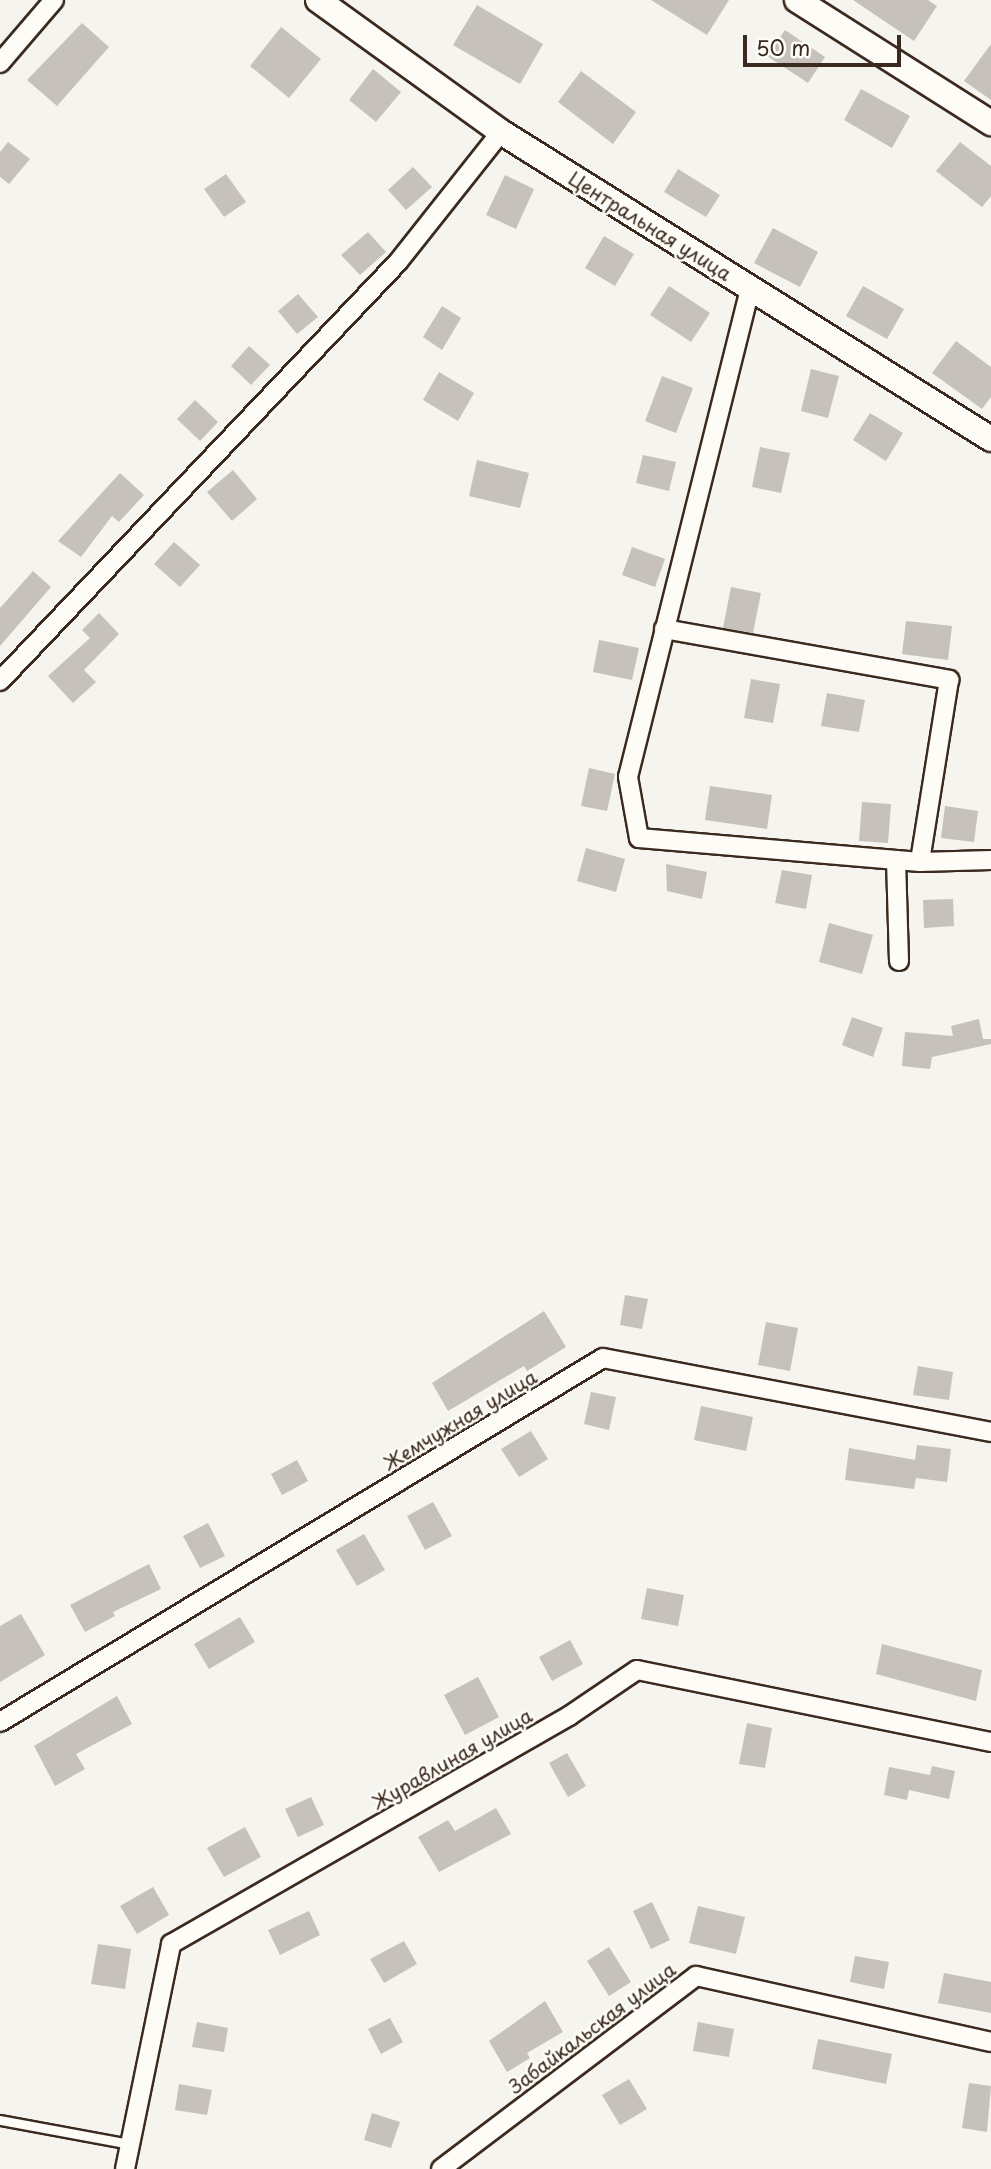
<!DOCTYPE html>
<html>
<head>
<meta charset="utf-8">
<style>
	body { margin:0 }
	#map { position:relative; width:991px; height:2169px; overflow:hidden; background:#f5f4ee; font-family:"Playpen Sans",sans-serif }
	div>[style] { position:absolute }
	.building>* { inset:0; background:#c7c1bb }
	.roads { filter:drop-shadow(2px 0 #3b2a1e) drop-shadow(-2px 0 #3b2a1e) drop-shadow(0 2px #3b2a1e) drop-shadow(0 -2px #3b2a1e) }
	.lane>* { height:9px; margin:-4.5px; padding:0 4.5px; transform-origin:4.5px; border-radius:4.5px; background:#fdfcf7 }
	.street>* { height:18px; margin:-9px; padding:0 9px; transform-origin:9px; border-radius:9px; background:#fdfcf7 }
	.secondary>* { height:24px; margin:-12px; padding:0 12px; transform-origin:12px; border-radius:12px; background:#fdfcf7 }
	span { translate:-50% -50%; white-space:nowrap; text-align:center; line-height:1.15; -webkit-text-stroke:5px #fdfcf7; paint-order:stroke }
	.street-label { font-size:19px; color:#3b2a1e }
	.scale { position:absolute; left:743px; top:35px; width:158px; height:32px; box-sizing:border-box; border:4px solid #3b2a1e; border-top:0; padding-left:9px; font-size:21px; line-height:24px; white-space:nowrap; color:#3b2a1e; -webkit-text-stroke:5px #fdfcf7; paint-order:stroke }
</style>
</head>
<body>
<div id="map">
	<div class="building">
		<i style="clip-path:polygon(651px 0,729px 0,707px 35px)"></i>
		<i style="clip-path:polygon(853px 0,928px 0,937px 6px,914px 41px)"></i>
		<i style="clip-path:polygon(477px 5px,543px 44px,520px 84px,453px 45px)"></i>
		<i style="clip-path:polygon(82px 23px,109px 47px,57px 106px,27px 80px)"></i>
		<i style="clip-path:polygon(281px 27px,321px 59px,289px 98px,250px 66px)"></i>
		<i style="clip-path:polygon(785px 30px,825px 57px,808px 83px,767px 56px)"></i>
		<i style="clip-path:polygon(991px 44px,991px 100px,964px 81px)"></i>
		<i style="clip-path:polygon(373px 69px,401px 92px,376px 122px,349px 100px)"></i>
		<i style="clip-path:polygon(581px 71px,636px 112px,613px 144px,558px 102px)"></i>
		<i style="clip-path:polygon(861px 89px,910px 116px,892px 148px,844px 120px)"></i>
		<i style="clip-path:polygon(8px 142px,30px 159px,9px 184px,0 177px,0 152px)"></i>
		<i style="clip-path:polygon(960px 142px,991px 166px,991px 196px,982px 207px,936px 171px)"></i>
		<i style="clip-path:polygon(413px 167px,432px 187px,406px 210px,388px 190px)"></i>
		<i style="clip-path:polygon(678px 169px,720px 195px,706px 217px,664px 192px)"></i>
		<i style="clip-path:polygon(226px 174px,246px 202px,224px 217px,204px 189px)"></i>
		<i style="clip-path:polygon(505px 175px,534px 189px,516px 229px,486px 215px)"></i>
		<i style="clip-path:polygon(773px 228px,818px 252px,800px 287px,754px 263px)"></i>
		<i style="clip-path:polygon(368px 232px,386px 252px,360px 275px,341px 255px)"></i>
		<i style="clip-path:polygon(604px 236px,634px 254px,615px 286px,585px 268px)"></i>
		<i style="clip-path:polygon(669px 286px,710px 313px,691px 342px,650px 315px)"></i>
		<i style="clip-path:polygon(863px 286px,904px 309px,887px 339px,846px 316px)"></i>
		<i style="clip-path:polygon(298px 294px,318px 317px,297px 334px,278px 311px)"></i>
		<i style="clip-path:polygon(442px 306px,461px 318px,442px 350px,423px 337px)"></i>
		<i style="clip-path:polygon(956px 341px,991px 367px,991px 397px,982px 409px,932px 373px)"></i>
		<i style="clip-path:polygon(249px 346px,270px 365px,251px 385px,231px 366px)"></i>
		<i style="clip-path:polygon(811px 369px,839px 376px,828px 418px,801px 411px)"></i>
		<i style="clip-path:polygon(439px 372px,474px 393px,458px 421px,423px 400px)"></i>
		<i style="clip-path:polygon(662px 376px,693px 388px,676px 433px,645px 421px)"></i>
		<i style="clip-path:polygon(195px 400px,218px 422px,200px 441px,177px 419px)"></i>
		<i style="clip-path:polygon(870px 413px,903px 433px,886px 461px,853px 440px)"></i>
		<i style="clip-path:polygon(760px 447px,790px 453px,781px 493px,752px 487px)"></i>
		<i style="clip-path:polygon(643px 455px,676px 462px,669px 491px,636px 483px)"></i>
		<i style="clip-path:polygon(477px 460px,529px 473px,520px 508px,469px 496px)"></i>
		<i style="clip-path:polygon(233px 470px,257px 499px,232px 521px,207px 492px)"></i>
		<i style="clip-path:polygon(120px 473px,144px 495px,119px 522px,112px 516px,81px 557px,58px 541px)"></i>
		<i style="clip-path:polygon(174px 542px,200px 565px,180px 587px,154px 564px)"></i>
		<i style="clip-path:polygon(632px 547px,665px 559px,655px 587px,622px 575px)"></i>
		<i style="clip-path:polygon(33px 571px,51px 587px,0 646px,0 608px)"></i>
		<i style="clip-path:polygon(731px 587px,761px 593px,753px 633px,723px 628px)"></i>
		<i style="clip-path:polygon(99px 613px,119px 634px,84px 670px,96px 682px,73px 703px,48px 676px,90px 638px,82px 630px)"></i>
		<i style="clip-path:polygon(906px 621px,952px 626px,948px 660px,902px 654px)"></i>
		<i style="clip-path:polygon(599px 640px,639px 648px,632px 680px,593px 672px)"></i>
		<i style="clip-path:polygon(751px 679px,780px 684px,773px 723px,744px 718px)"></i>
		<i style="clip-path:polygon(827px 693px,865px 700px,859px 732px,821px 726px)"></i>
		<i style="clip-path:polygon(589px 768px,615px 774px,607px 811px,581px 806px)"></i>
		<i style="clip-path:polygon(710px 786px,772px 795px,767px 829px,705px 820px)"></i>
		<i style="clip-path:polygon(862px 802px,891px 804px,888px 843px,859px 841px)"></i>
		<i style="clip-path:polygon(945px 806px,978px 811px,974px 842px,941px 838px)"></i>
		<i style="clip-path:polygon(586px 848px,625px 859px,616px 892px,577px 881px)"></i>
		<i style="clip-path:polygon(666px 864px,707px 872px,702px 899px,667px 891px)"></i>
		<i style="clip-path:polygon(782px 870px,812px 875px,806px 909px,775px 903px)"></i>
		<i style="clip-path:polygon(953px 899px,954px 926px,924px 928px,923px 900px)"></i>
		<i style="clip-path:polygon(829px 923px,873px 935px,862px 974px,819px 962px)"></i>
		<i style="clip-path:polygon(852px 1017px,883px 1028px,873px 1057px,842px 1045px)"></i>
		<i style="clip-path:polygon(979px 1019px,983px 1039px,991px 1039px,991px 1044px,932px 1057px,930px 1069px,902px 1066px,905px 1032px,953px 1036px,951px 1026px)"></i>
		<i style="clip-path:polygon(625px 1295px,648px 1299px,642px 1329px,620px 1325px)"></i>
		<i style="clip-path:polygon(544px 1311px,566px 1347px,527px 1371px,524px 1366px,448px 1411px,432px 1383px)"></i>
		<i style="clip-path:polygon(766px 1322px,798px 1328px,790px 1371px,758px 1365px)"></i>
		<i style="clip-path:polygon(918px 1366px,953px 1372px,949px 1400px,913px 1395px)"></i>
		<i style="clip-path:polygon(591px 1392px,616px 1397px,609px 1430px,584px 1424px)"></i>
		<i style="clip-path:polygon(701px 1406px,753px 1417px,746px 1451px,694px 1440px)"></i>
		<i style="clip-path:polygon(531px 1431px,548px 1459px,519px 1477px,501px 1449px)"></i>
		<i style="clip-path:polygon(917px 1445px,951px 1449px,947px 1482px,916px 1478px,914px 1489px,845px 1480px,849px 1448px,915px 1460px)"></i>
		<i style="clip-path:polygon(297px 1460px,308px 1481px,282px 1495px,271px 1474px)"></i>
		<i style="clip-path:polygon(433px 1502px,452px 1536px,425px 1550px,407px 1516px)"></i>
		<i style="clip-path:polygon(208px 1523px,225px 1556px,200px 1568px,183px 1536px)"></i>
		<i style="clip-path:polygon(364px 1534px,385px 1570px,357px 1586px,336px 1550px)"></i>
		<i style="clip-path:polygon(149px 1564px,161px 1589px,113px 1612px,115px 1616px,85px 1632px,70px 1605px)"></i>
		<i style="clip-path:polygon(647px 1588px,684px 1595px,678px 1626px,641px 1619px)"></i>
		<i style="clip-path:polygon(21px 1614px,45px 1655px,0 1682px,0 1626px)"></i>
		<i style="clip-path:polygon(240px 1617px,255px 1642px,209px 1669px,194px 1644px)"></i>
		<i style="clip-path:polygon(570px 1640px,583px 1664px,552px 1681px,539px 1657px)"></i>
		<i style="clip-path:polygon(882px 1644px,982px 1670px,976px 1701px,876px 1674px)"></i>
		<i style="clip-path:polygon(478px 1677px,499px 1717px,465px 1735px,444px 1695px)"></i>
		<i style="clip-path:polygon(117px 1696px,132px 1724px,76px 1754px,85px 1769px,55px 1786px,34px 1746px)"></i>
		<i style="clip-path:polygon(747px 1723px,772px 1728px,765px 1768px,739px 1764px)"></i>
		<i style="clip-path:polygon(567px 1753px,586px 1786px,568px 1797px,549px 1763px)"></i>
		<i style="clip-path:polygon(932px 1766px,955px 1771px,949px 1799px,909px 1790px,907px 1800px,884px 1795px,889px 1767px,930px 1775px)"></i>
		<i style="clip-path:polygon(311px 1797px,324px 1825px,298px 1837px,285px 1809px)"></i>
		<i style="clip-path:polygon(496px 1808px,511px 1834px,439px 1872px,418px 1837px,448px 1820px,455px 1831px)"></i>
		<i style="clip-path:polygon(245px 1827px,261px 1857px,224px 1877px,207px 1848px)"></i>
		<i style="clip-path:polygon(153px 1887px,169px 1915px,137px 1934px,120px 1906px)"></i>
		<i style="clip-path:polygon(652px 1902px,670px 1940px,651px 1949px,633px 1911px)"></i>
		<i style="clip-path:polygon(698px 1906px,745px 1917px,736px 1954px,689px 1943px)"></i>
		<i style="clip-path:polygon(309px 1911px,320px 1935px,280px 1955px,268px 1930px)"></i>
		<i style="clip-path:polygon(404px 1941px,417px 1964px,384px 1983px,370px 1959px)"></i>
		<i style="clip-path:polygon(98px 1944px,131px 1949px,125px 1989px,91px 1984px)"></i>
		<i style="clip-path:polygon(609px 1947px,631px 1982px,609px 1996px,587px 1961px)"></i>
		<i style="clip-path:polygon(855px 1956px,889px 1962px,884px 1989px,850px 1982px)"></i>
		<i style="clip-path:polygon(944px 1973px,991px 1982px,991px 2013px,938px 2003px)"></i>
		<i style="clip-path:polygon(545px 2001px,563px 2032px,527px 2053px,530px 2058px,507px 2072px,489px 2041px)"></i>
		<i style="clip-path:polygon(390px 2018px,403px 2042px,381px 2054px,368px 2029px)"></i>
		<i style="clip-path:polygon(197px 2022px,228px 2028px,224px 2052px,192px 2047px)"></i>
		<i style="clip-path:polygon(698px 2022px,734px 2029px,729px 2057px,693px 2051px)"></i>
		<i style="clip-path:polygon(818px 2039px,892px 2054px,886px 2084px,812px 2069px)"></i>
		<i style="clip-path:polygon(629px 2079px,647px 2109px,620px 2125px,602px 2095px)"></i>
		<i style="clip-path:polygon(969px 2083px,991px 2086px,987px 2132px,962px 2128px)"></i>
		<i style="clip-path:polygon(179px 2084px,212px 2090px,207px 2115px,175px 2110px)"></i>
		<i style="clip-path:polygon(372px 2113px,400px 2122px,391px 2148px,364px 2140px)"></i>
	</div>
	<div class="roads">
		<div class="lane">
			<i style="left:0;top:2120px;width:131px;rotate:10.5deg"></i>
		</div>
		<div class="street">
			<i style="left:0;top:63px;width:83px;rotate:-49.4deg"></i>
			<i style="left:750px;top:289px;width:503px;rotate:104.04deg"></i>
			<i style="left:628px;top:777px;width:62px;rotate:79.8deg"></i>
			<i style="left:639px;top:838px;width:282px;rotate:4.9deg"></i>
			<i style="left:920px;top:862px;width:71px;rotate:-1.6deg"></i>
			<i style="left:664px;top:629px;width:290px;rotate:10.1deg"></i>
			<i style="left:949px;top:680px;width:184px;rotate:99.1deg"></i>
			<i style="left:0;top:681px;width:578px;rotate:-46.47deg"></i>
			<i style="left:398px;top:262px;width:166px;rotate:-51.6deg"></i>
			<i style="left:896px;top:860px;width:101px;rotate:88.3deg"></i>
			<i style="left:0;top:1722px;width:704px;rotate:-31.12deg"></i>
			<i style="left:603px;top:1358px;width:395px;rotate:10.8deg"></i>
			<i style="left:125px;top:2169px;width:230px;rotate:-78.4deg"></i>
			<i style="left:171px;top:1944px;width:459px;rotate:-29.8deg"></i>
			<i style="left:569px;top:1716px;width:82px;rotate:-34.1deg"></i>
			<i style="left:637px;top:1670px;width:361px;rotate:11.5deg"></i>
			<i style="left:441px;top:2169px;width:320px;rotate:-37.1deg"></i>
			<i style="left:696px;top:1976px;width:302px;rotate:12.6deg"></i>
		</div>
		<div class="secondary">
			<i style="left:318px;top:0;width:226px;rotate:35.8deg"></i>
			<i style="left:501px;top:132px;width:578px;rotate:32.07deg"></i>
			<i style="left:797px;top:0;width:230px;rotate:32.4deg"></i>
		</div>
	</div>
	<div class="street-label">
		<span style="left:650px;top:226px;rotate:32deg">Центральная улица</span>
		<span style="left:460px;top:1420px;rotate:-31deg">Жемчужная улица</span>
		<span style="left:452px;top:1759px;rotate:-30deg">Журавлиная улица</span>
		<span style="left:592px;top:2028px;rotate:-37deg">Забайкальская улица</span>
	</div>
	<div class="scale">50 m</div>
</div>
</body>
</html>
